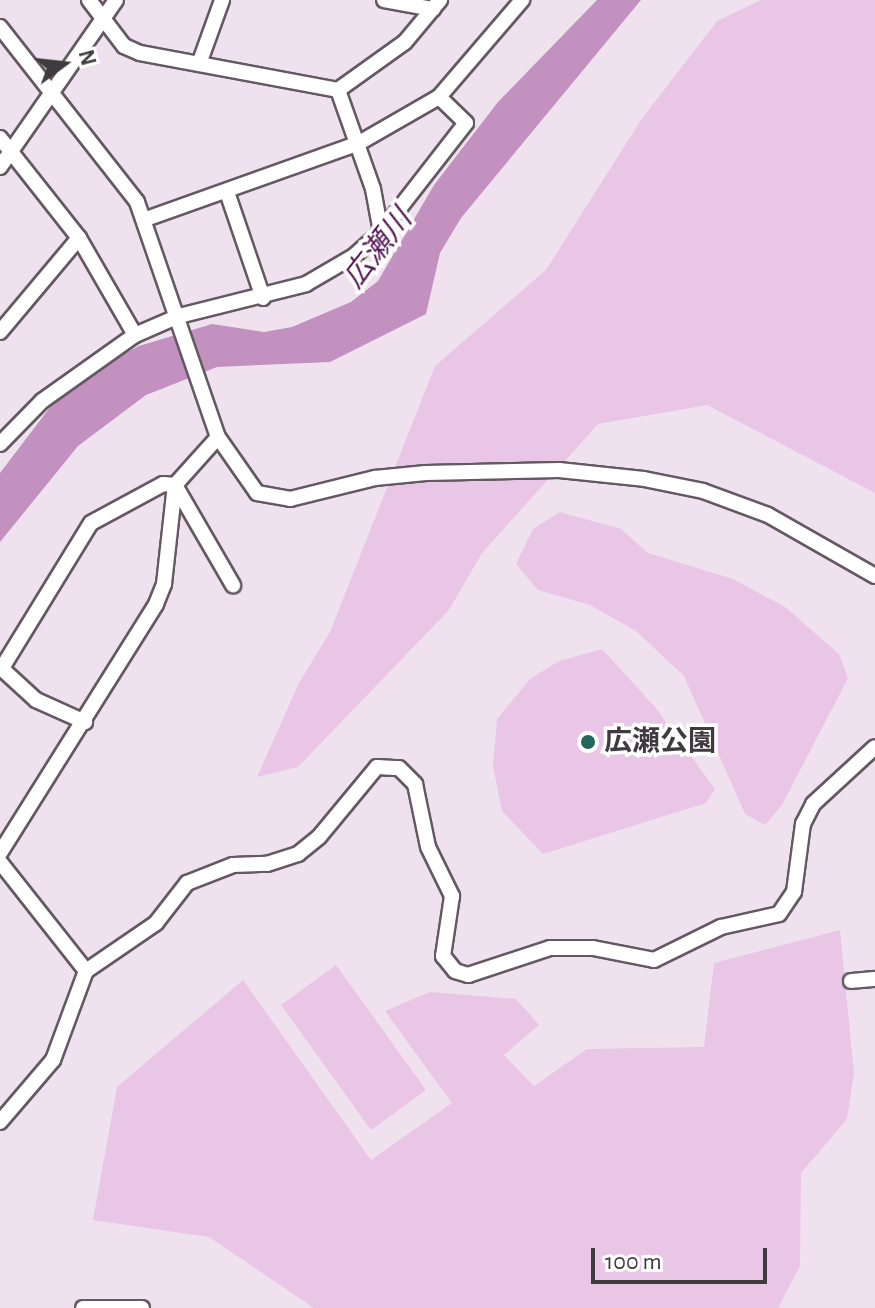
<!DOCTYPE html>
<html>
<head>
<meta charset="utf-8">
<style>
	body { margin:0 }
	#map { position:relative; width:875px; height:1308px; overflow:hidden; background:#efe2ee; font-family:"Alegreya Sans","Noto Sans JP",sans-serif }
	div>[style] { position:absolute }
	.green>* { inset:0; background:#e9c6e6 }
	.water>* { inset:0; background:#c391c0 }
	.roads { filter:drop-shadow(2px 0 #645963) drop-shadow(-2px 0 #645963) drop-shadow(0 2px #645963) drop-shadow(0 -2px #645963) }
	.minor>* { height:14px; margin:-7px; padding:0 7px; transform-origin:7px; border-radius:7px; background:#fff }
	.dots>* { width:22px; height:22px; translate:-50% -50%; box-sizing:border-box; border:4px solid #fff; border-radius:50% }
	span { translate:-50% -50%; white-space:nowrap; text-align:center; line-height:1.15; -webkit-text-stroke:7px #fff; paint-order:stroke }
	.poi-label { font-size:28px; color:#403b3f; font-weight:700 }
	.left { translate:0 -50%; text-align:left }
	.water-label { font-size:30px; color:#571a55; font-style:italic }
	.north { position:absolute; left:24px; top:24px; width:80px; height:80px; -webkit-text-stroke:6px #fff; paint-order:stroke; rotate:75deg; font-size:22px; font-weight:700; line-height:32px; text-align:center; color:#403b3f }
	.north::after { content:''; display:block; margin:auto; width:28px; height:36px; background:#403b3f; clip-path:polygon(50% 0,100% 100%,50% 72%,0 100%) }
	.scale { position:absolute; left:591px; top:1248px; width:176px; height:36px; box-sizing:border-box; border:4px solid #403b3f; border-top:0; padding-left:10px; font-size:24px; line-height:28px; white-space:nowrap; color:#403b3f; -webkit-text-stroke:6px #fff; paint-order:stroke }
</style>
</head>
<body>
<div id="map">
	<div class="green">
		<i style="clip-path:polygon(761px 0,875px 0,875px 493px,707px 405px,598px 424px,482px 553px,449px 610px,298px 767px,257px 777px,299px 683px,330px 632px,435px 366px,546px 270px,641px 120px,717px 21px)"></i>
		<i style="clip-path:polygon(560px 512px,621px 529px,648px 553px,733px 579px,785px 607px,839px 654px,848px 678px,782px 805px,765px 825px,745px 814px,684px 676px,636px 631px,590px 605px,538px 590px,516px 564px,533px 529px)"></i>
		<i style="clip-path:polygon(602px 649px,655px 707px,715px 789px,706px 803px,543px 854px,502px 811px,493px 766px,497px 719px,530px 679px,559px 661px)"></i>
		<i style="clip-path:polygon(840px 930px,854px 1073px,847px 1119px,801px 1173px,800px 1266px,778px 1308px,314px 1308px,209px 1237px,93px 1220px,117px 1087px,243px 980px,371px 1160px,452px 1103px,385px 1011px,430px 992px,516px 999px,539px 1025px,504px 1055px,534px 1086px,587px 1049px,704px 1047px,714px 963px)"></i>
		<i style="clip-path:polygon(336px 965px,426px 1090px,371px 1130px,281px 1005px)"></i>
	</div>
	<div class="water">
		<i style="clip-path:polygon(597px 0,641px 0,461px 218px,440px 253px,426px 314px,330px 362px,217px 367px,146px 395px,78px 446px,0 542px,0 473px,51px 406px,94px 370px,139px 346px,212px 324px,264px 332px,292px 327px,351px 302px,378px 281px,434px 185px,498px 102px)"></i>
	</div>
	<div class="roads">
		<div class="minor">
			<i style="left:89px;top:0;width:58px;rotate:52.7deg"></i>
			<i style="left:124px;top:46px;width:17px;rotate:24deg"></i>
			<i style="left:140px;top:53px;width:201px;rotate:10.6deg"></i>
			<i style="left:338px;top:90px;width:82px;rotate:-35.6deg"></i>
			<i style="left:405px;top:42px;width:55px;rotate:-50.2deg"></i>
			<i style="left:384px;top:0;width:50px;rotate:10.4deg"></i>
			<i style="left:0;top:27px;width:222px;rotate:51.9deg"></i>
			<i style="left:137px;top:202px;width:249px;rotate:71deg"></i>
			<i style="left:218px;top:437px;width:68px;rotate:55.1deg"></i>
			<i style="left:257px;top:493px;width:34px;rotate:10deg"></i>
			<i style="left:290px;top:499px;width:88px;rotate:-13.9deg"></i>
			<i style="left:375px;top:478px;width:51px;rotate:-5.6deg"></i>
			<i style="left:426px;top:473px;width:133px;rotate:-1.3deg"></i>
			<i style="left:559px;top:470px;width:85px;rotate:6deg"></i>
			<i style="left:644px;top:479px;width:60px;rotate:11.5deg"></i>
			<i style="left:703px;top:491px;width:69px;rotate:20.3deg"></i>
			<i style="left:768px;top:515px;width:123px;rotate:29.7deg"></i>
			<i style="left:199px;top:64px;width:68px;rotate:-70.2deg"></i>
			<i style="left:338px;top:90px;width:105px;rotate:70.5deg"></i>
			<i style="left:373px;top:189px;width:44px;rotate:79.5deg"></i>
			<i style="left:0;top:138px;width:127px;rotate:51.7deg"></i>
			<i style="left:79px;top:238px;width:112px;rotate:60deg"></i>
			<i style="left:0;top:167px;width:203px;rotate:-55.2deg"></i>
			<i style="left:227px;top:192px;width:112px;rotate:71.2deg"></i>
			<i style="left:146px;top:219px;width:226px;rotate:-19.6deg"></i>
			<i style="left:359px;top:143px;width:92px;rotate:-29.9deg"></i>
			<i style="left:439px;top:97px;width:128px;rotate:-49.4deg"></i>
			<i style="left:0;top:332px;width:123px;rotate:-50deg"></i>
			<i style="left:0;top:444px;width:60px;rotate:-45.7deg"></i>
			<i style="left:42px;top:401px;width:114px;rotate:-35.4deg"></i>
			<i style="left:135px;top:335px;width:48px;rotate:-23.4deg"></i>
			<i style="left:179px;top:316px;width:131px;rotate:-14.1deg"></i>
			<i style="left:306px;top:284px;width:56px;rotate:-30.3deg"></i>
			<i style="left:354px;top:256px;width:36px;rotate:-42deg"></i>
			<i style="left:381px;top:232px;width:138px;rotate:-52.1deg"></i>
			<i style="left:466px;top:123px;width:37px;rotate:-136deg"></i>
			<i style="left:175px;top:485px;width:116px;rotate:59.9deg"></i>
			<i style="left:0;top:667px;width:49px;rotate:42.5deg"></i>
			<i style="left:36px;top:700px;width:54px;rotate:24.2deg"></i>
			<i style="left:2px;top:668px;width:170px;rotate:-58.5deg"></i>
			<i style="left:91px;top:523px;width:82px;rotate:-28.4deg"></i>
			<i style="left:163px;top:484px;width:12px;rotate:5deg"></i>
			<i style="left:0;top:853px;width:294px;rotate:-57.9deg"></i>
			<i style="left:156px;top:604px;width:22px;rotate:-68deg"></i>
			<i style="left:164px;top:584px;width:100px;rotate:-83.7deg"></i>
			<i style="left:175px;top:485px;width:64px;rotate:-48.1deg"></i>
			<i style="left:0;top:862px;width:139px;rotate:51.7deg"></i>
			<i style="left:851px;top:981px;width:24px;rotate:-5deg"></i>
			<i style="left:0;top:1122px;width:82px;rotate:-49.5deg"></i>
			<i style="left:53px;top:1060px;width:95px;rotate:-69.7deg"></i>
			<i style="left:86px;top:971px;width:85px;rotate:-34.4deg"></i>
			<i style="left:156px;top:923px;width:51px;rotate:-52.2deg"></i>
			<i style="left:187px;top:883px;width:49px;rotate:-21.4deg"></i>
			<i style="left:233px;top:865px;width:34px;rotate:-2deg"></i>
			<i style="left:267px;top:864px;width:33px;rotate:-18deg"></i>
			<i style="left:298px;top:854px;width:27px;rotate:-39deg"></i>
			<i style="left:319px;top:837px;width:91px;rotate:-50.4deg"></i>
			<i style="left:377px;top:767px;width:22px;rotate:3deg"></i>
			<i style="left:399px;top:768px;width:23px;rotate:45deg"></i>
			<i style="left:415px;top:784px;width:64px;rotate:78.3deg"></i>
			<i style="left:428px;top:847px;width:55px;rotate:63.9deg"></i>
			<i style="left:452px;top:896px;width:61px;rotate:98.5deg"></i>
			<i style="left:443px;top:956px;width:19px;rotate:51deg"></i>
			<i style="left:455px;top:971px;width:14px;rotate:17deg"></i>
			<i style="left:468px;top:975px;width:86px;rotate:-18.2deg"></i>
			<i style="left:550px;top:948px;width:43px"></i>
			<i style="left:593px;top:948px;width:62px;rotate:11.1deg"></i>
			<i style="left:654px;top:960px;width:75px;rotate:-26.2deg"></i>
			<i style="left:721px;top:927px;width:59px;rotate:-12.6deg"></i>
			<i style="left:779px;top:914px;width:27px;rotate:-56deg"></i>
			<i style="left:794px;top:892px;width:69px;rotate:-82.5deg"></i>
			<i style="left:803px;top:824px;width:22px;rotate:-63deg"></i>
			<i style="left:813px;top:804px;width:84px;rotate:-42.6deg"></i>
			<i style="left:83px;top:1308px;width:59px"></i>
		</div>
	</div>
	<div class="dots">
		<i style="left:588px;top:742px;background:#21675a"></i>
	</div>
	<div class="poi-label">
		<span class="left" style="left:604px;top:742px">広瀬公園</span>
	</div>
	<div class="water-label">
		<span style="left:378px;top:249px;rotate:-52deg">広瀬川</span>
	</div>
	<div class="north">N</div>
	<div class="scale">100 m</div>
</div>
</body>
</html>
